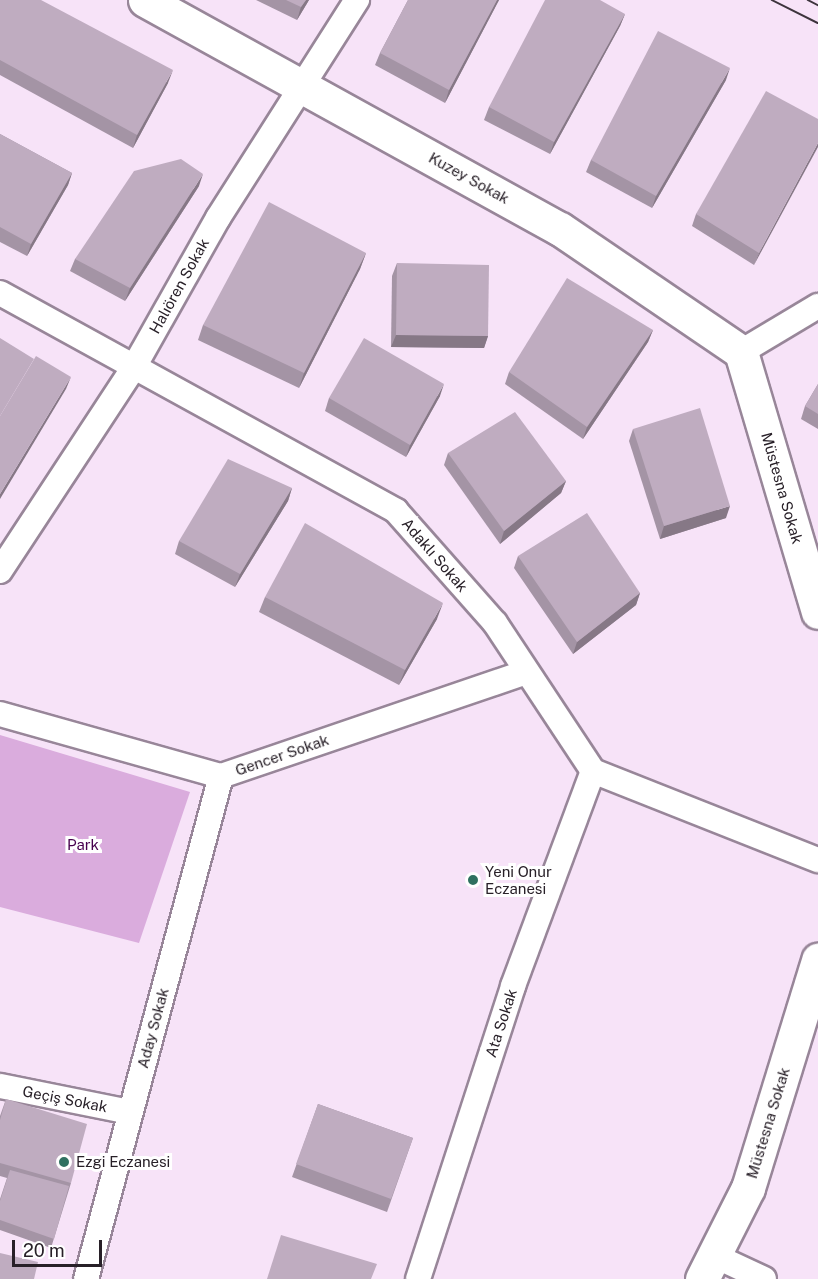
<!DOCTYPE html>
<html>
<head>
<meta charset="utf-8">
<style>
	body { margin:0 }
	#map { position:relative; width:818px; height:1279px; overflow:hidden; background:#f7e3f8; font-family:"Public Sans",sans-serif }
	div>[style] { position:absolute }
	.green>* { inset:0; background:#daacdd }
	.roads { filter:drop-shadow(2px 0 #988699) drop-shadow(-2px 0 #988699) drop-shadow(0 2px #988699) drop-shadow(0 -2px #988699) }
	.street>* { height:24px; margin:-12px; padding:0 12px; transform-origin:12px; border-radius:12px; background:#fff }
	.secondary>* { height:33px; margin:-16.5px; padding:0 16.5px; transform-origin:16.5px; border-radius:16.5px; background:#fff }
	.tram>* { height:1.5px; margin:-0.75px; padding:0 0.75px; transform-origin:0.75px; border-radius:0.75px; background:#3d343d }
	.wall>* { inset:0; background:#a494a5 }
	.shaded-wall>* { inset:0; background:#867886 }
	.building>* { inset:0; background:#bfacc0 }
	.dots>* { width:16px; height:16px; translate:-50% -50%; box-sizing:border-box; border:3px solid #fff; border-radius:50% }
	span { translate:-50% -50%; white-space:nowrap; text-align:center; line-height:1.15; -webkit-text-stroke:6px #fff; paint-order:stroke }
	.street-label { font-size:15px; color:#282028 }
	.park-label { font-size:15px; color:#47004e }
	.poi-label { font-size:15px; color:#282028 }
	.left { translate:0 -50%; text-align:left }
	.scale { position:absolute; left:12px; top:1240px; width:90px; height:27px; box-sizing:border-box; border:3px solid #282028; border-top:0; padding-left:8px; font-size:18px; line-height:21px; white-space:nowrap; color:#282028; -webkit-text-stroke:4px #fff; paint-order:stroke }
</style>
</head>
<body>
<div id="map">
	<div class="green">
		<i style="clip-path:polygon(0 735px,190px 792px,139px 943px,0 907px)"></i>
	</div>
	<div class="roads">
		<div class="street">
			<i style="left:0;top:293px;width:452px;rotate:28.8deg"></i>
			<i style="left:396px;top:511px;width:149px;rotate:48.5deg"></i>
			<i style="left:495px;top:623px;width:178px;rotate:56.5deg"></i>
			<i style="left:593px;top:771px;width:242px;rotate:21.6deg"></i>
			<i style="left:741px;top:352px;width:90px;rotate:-30.9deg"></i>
			<i style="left:0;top:571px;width:244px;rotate:-56.7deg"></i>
			<i style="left:134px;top:367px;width:171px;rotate:-60.6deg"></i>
			<i style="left:218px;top:218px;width:259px;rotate:-57.5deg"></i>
			<i style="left:0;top:714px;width:230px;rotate:15.7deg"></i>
			<i style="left:221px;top:776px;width:323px;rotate:-18.8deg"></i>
			<i style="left:0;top:1086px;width:133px;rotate:11.3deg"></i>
			<i style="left:715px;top:1256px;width:54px;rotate:25.1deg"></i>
			<i style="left:86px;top:1279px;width:521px;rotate:-74.98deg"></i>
			<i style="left:418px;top:1279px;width:308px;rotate:-72deg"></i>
			<i style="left:513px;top:986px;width:229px;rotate:-69.6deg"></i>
		</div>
		<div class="secondary">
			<i style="left:145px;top:0;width:474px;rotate:28.9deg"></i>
			<i style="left:560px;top:229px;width:219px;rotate:34.2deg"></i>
			<i style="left:741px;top:352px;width:271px;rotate:73.5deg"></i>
			<i style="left:702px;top:1279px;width:102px;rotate:-63.2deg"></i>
			<i style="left:748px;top:1188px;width:239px;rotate:-72.9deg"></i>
		</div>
	</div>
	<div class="tram">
		<i style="left:772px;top:0;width:51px;rotate:26.6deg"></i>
		<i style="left:808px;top:0;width:11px;rotate:27deg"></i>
	</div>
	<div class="wall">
		<i style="clip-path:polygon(0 0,168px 83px,133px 148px,0 75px)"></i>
		<i style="clip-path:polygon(256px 0,309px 0,297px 20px)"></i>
		<i style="clip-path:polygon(408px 0,499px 0,445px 103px,375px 65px,380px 53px)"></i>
		<i style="clip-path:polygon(625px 14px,620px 26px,550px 154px,484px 120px,489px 107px)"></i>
		<i style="clip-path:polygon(726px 80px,652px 208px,586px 172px,591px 160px)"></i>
		<i style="clip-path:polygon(818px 119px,754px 265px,692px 226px,696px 214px)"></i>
		<i style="clip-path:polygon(0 134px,72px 173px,68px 185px,27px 256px,0 242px)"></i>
		<i style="clip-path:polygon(199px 186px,125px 301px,70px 271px,75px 259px)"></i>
		<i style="clip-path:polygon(366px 253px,360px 269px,299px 388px,198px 340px,203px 325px)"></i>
		<i style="clip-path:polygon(397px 263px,488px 336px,484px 348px,391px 347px,392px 276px)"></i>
		<i style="clip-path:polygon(653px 330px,648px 342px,583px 439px,505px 384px,509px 372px)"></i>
		<i style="clip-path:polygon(818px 384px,818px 429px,801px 419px,805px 406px)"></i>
		<i style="clip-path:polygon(440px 396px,406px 457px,325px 411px,329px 398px)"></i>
		<i style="clip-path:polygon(633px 429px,726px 518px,660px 539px,629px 441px)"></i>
		<i style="clip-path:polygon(448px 453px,566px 481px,561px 493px,500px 544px,444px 465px)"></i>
		<i style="clip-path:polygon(292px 488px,288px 501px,235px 587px,175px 554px,179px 541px)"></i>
		<i style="clip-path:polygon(518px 556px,640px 593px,636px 605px,573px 654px,514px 568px)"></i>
		<i style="clip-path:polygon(265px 597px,437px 619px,399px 685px,259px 612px)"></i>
		<i style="clip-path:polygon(6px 1099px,71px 1183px,51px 1248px,0 1230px,0 1199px,7px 1178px,0 1176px,0 1116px)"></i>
		<i style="clip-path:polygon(318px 1104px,413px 1138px,387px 1212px,292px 1177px)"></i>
	</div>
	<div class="shaded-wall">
		<i style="clip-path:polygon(306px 0,309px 0,297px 20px,301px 7px)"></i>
		<i style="clip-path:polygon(497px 0,499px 0,445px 103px,449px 90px)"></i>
		<i style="clip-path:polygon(625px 14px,620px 26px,550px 154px,554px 142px)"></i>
		<i style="clip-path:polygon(730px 68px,726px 80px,652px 208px,656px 196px)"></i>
		<i style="clip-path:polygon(173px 70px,168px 83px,133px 148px,137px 135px)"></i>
		<i style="clip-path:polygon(818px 143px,818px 147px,754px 265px,759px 253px)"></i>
		<i style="clip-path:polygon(72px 173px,68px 185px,27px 256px,31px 244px)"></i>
		<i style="clip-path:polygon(203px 174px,199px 186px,125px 301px,130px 288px)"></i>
		<i style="clip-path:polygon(366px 253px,360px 269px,299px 388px,304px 373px)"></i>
		<i style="clip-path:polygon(653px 330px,648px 342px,583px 439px,587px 427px)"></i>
		<i style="clip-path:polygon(396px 335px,488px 336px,484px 348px,391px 347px)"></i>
		<i style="clip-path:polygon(71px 377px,66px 389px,0 499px,0 494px)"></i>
		<i style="clip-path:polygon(444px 384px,440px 396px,406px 457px,410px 445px)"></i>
		<i style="clip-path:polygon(566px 481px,561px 493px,500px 544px,504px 531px)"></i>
		<i style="clip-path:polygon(292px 488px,288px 501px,235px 587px,240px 574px)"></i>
		<i style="clip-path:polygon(730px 506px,726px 518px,660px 539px,664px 526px)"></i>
		<i style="clip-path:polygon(640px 593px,636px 605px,573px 654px,577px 642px)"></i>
		<i style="clip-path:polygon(443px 603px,437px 619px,399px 685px,405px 670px)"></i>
	</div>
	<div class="building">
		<i style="clip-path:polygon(0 0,41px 0,173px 70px,137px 135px,0 60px)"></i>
		<i style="clip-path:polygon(286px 0,306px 0,301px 7px)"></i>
		<i style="clip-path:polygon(408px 0,497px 0,449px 90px,380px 53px)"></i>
		<i style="clip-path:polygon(545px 0,600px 0,625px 14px,554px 142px,489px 107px)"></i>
		<i style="clip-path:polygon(658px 31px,730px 68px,656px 196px,591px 160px)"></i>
		<i style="clip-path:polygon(766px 91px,818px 119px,818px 143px,759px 253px,696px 214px)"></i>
		<i style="clip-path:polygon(0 134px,72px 173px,31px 244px,0 227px)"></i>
		<i style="clip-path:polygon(181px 159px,203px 174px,130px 288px,75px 259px,134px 171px)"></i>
		<i style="clip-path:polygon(269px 202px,366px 253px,304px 373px,203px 325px)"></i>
		<i style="clip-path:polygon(397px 263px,489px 265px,488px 336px,396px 335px)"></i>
		<i style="clip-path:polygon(567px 278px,653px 330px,587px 427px,509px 372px)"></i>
		<i style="clip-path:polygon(0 338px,34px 359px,0 416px)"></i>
		<i style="clip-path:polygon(364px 338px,444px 384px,410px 445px,329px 398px)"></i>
		<i style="clip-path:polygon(36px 356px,71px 377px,0 494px,0 416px)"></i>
		<i style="clip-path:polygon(818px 384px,818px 414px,805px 406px)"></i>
		<i style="clip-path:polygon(700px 408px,730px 506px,664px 526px,633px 429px)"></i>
		<i style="clip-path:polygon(515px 412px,566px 481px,504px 531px,448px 453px)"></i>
		<i style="clip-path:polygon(228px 459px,292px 488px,240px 574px,179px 541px)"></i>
		<i style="clip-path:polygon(587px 513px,640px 593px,577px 642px,518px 556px)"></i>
		<i style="clip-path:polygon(305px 523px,443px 603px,405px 670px,265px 597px)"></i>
		<i style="clip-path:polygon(6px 1099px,87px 1124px,71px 1183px,0 1163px,0 1120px)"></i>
		<i style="clip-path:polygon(318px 1104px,413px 1138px,391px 1199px,296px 1164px)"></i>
		<i style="clip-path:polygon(10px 1170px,69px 1186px,54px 1239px,0 1220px,0 1201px)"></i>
		<i style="clip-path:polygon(281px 1235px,377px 1264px,371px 1279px,267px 1279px)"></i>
		<i style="clip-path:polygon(0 1253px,38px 1262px,34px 1279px,0 1279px)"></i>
	</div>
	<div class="dots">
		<i style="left:473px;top:880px;background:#2f7060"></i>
		<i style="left:64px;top:1162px;background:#2f7060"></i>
	</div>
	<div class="street-label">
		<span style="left:469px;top:178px;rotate:29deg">Kuzey Sokak</span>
		<span style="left:179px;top:286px;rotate:-61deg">Halıören Sokak</span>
		<span style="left:782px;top:488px;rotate:74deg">Müstesna Sokak</span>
		<span style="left:435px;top:555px;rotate:49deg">Adaklı Sokak</span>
		<span style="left:282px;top:755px;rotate:-19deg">Gencer Sokak</span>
		<span style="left:501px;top:1023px;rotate:-72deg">Ata Sokak</span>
		<span style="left:153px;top:1028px;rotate:-75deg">Aday Sokak</span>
		<span style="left:65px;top:1099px;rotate:11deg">Geçiş Sokak</span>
		<span style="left:768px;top:1123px;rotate:-73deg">Müstesna Sokak</span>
	</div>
	<div class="park-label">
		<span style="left:83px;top:845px">Park</span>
	</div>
	<div class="poi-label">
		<span class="left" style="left:485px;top:880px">Yeni Onur<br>Eczanesi</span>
		<span class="left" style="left:76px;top:1162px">Ezgi Eczanesi</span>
	</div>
	<div class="scale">20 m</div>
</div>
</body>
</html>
